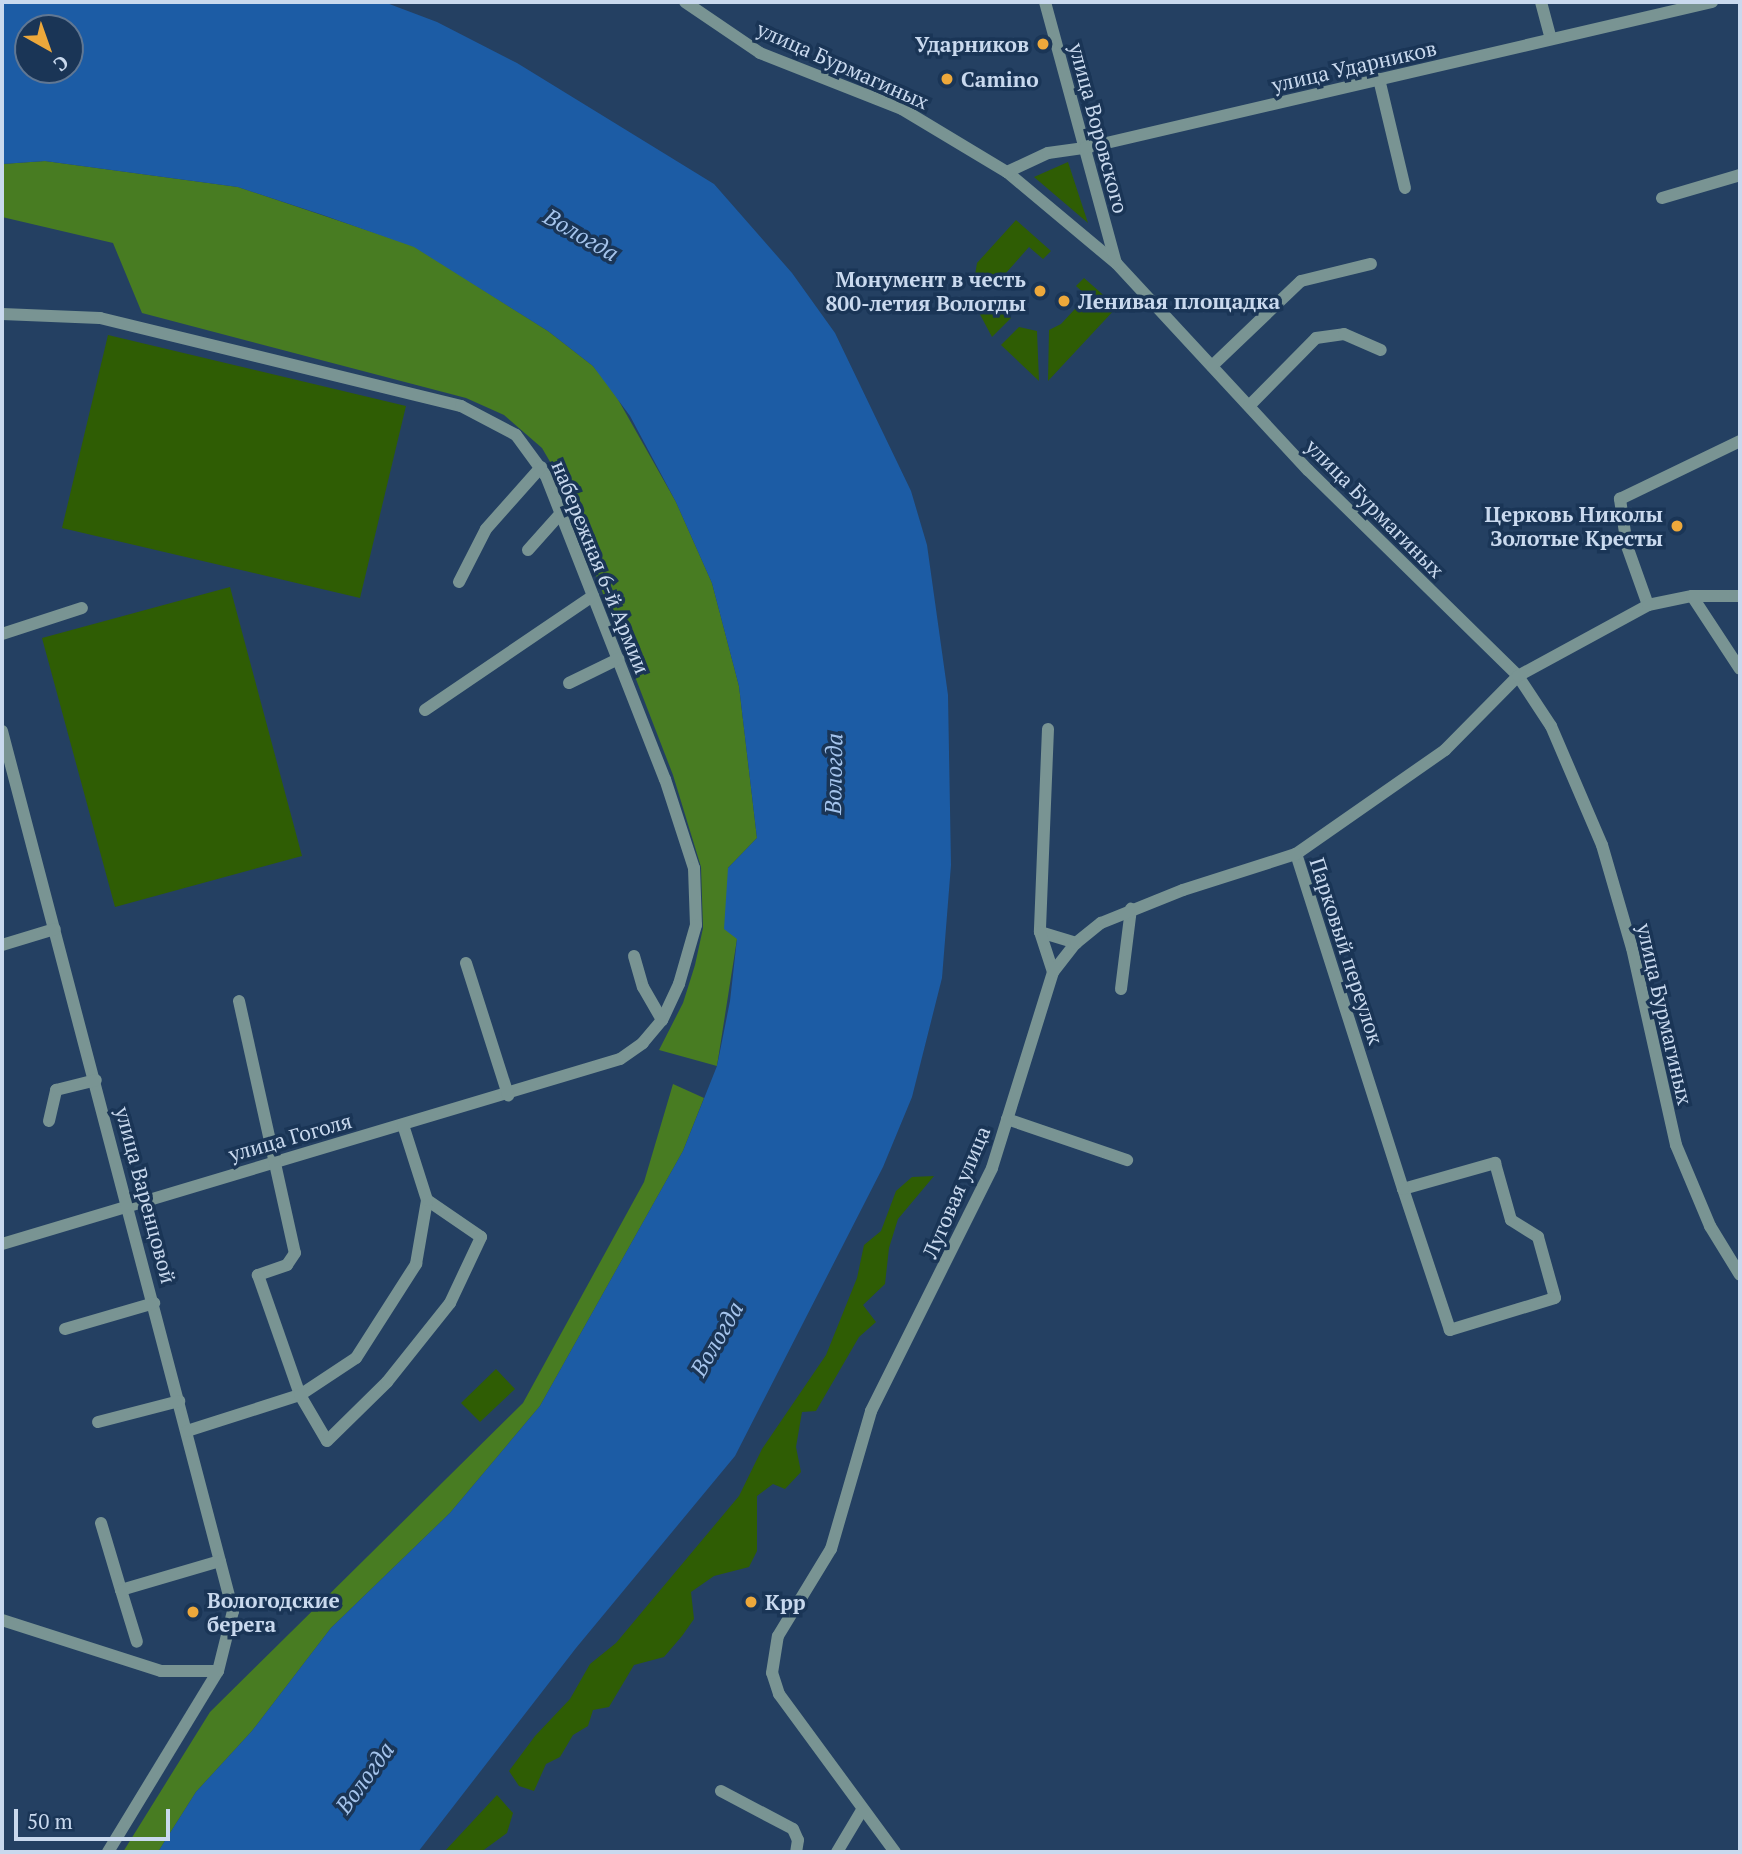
<!DOCTYPE html>
<html>
<head>
<meta charset="utf-8">
<style>
	body { margin:0 }
	#map { position:relative; width:1742px; height:1854px; overflow:hidden; background:#244062; font-family:"PT Serif",serif }
	div>[style] { position:absolute }
	.green>* { inset:0; background:#2f5d04 }
	.forest>* { inset:0; background:#487c22 }
	.water>* { inset:0; background:#1c5ca5 }
	.minor>* { height:12px; margin:-6px; padding:0 6px; transform-origin:6px; border-radius:6px; background:#799493 }
	.dots>* { width:19px; height:19px; translate:-50% -50%; box-sizing:border-box; border:4px solid #1a3556; border-radius:50% }
	span { translate:-50% -50%; white-space:nowrap; text-align:center; line-height:1.15; -webkit-text-stroke:7px #1a3556; paint-order:stroke }
	.poi-label { font-size:21px; color:#c9d9ee; font-weight:700 }
	.right { translate:-100% -50%; text-align:right }
	.left { translate:0 -50%; text-align:left }
	.street-label { font-size:21px; color:#c9d9ee }
	.water-label { font-size:23px; color:#a5c4ec; font-style:italic }
	.frame { position:absolute; inset:0; border:4px solid #c9d9ee; pointer-events:none }
	.north { position:absolute; left:14px; top:14px; width:70px; height:70px; box-sizing:border-box; background:#1a3556; border:2px solid #607793; border-radius:50%; rotate:140deg; font-size:19px; font-weight:700; line-height:28px; text-align:center; color:#c9d9ee }
	.north::after { content:''; display:block; margin:auto; width:24px; height:32px; background:#eda83b; clip-path:polygon(50% 0,100% 100%,50% 72%,0 100%) }
	.scale { position:absolute; left:14px; top:1809px; width:156px; height:32px; box-sizing:border-box; border:4px solid #c9d9ee; border-top:0; padding-left:9px; font-size:21px; line-height:24px; white-space:nowrap; color:#c9d9ee; -webkit-text-stroke:5px #1a3556; paint-order:stroke }
</style>
</head>
<body>
<div id="map">
	<div class="green">
		<i style="clip-path:polygon(1068px 162px,1088px 223px,1034px 177px)"></i>
		<i style="clip-path:polygon(1016px 220px,1051px 251px,1043px 259px,1029px 247px,1006px 273px,1003px 286px,973px 287px,977px 263px)"></i>
		<i style="clip-path:polygon(1084px 278px,1117px 307px,1048px 381px,1049px 330px,1061px 324px,1087px 296px,1076px 286px)"></i>
		<i style="clip-path:polygon(1003px 300px,1011px 318px,992px 337px,974px 303px)"></i>
		<i style="clip-path:polygon(1019px 327px,1037px 331px,1039px 381px,1001px 345px)"></i>
		<i style="clip-path:polygon(108px 335px,406px 406px,360px 598px,62px 528px)"></i>
		<i style="clip-path:polygon(230px 587px,302px 856px,115px 907px,42px 638px)"></i>
		<i style="clip-path:polygon(934px 1176px,898px 1219px,889px 1248px,885px 1284px,863px 1305px,876px 1322px,859px 1337px,816px 1411px,802px 1412px,796px 1447px,801px 1472px,785px 1489px,773px 1484px,757px 1496px,757px 1551px,749px 1567px,714px 1576px,691px 1592px,694px 1619px,682px 1636px,664px 1657px,634px 1665px,609px 1707px,593px 1710px,588px 1726px,573px 1735px,560px 1757px,546px 1764px,534px 1791px,519px 1786px,509px 1771px,535px 1736px,570px 1699px,590px 1664px,616px 1643px,739px 1496px,762px 1449px,826px 1355px,857px 1278px,864px 1245px,881px 1231px,896px 1191px,912px 1177px)"></i>
		<i style="clip-path:polygon(496px 1369px,515px 1389px,480px 1422px,461px 1403px)"></i>
		<i style="clip-path:polygon(497px 1795px,513px 1813px,507px 1833px,481px 1852px,444px 1852px)"></i>
	</div>
	<div class="forest">
		<i style="clip-path:polygon(45px 161px,238px 187px,414px 246px,548px 331px,593px 366px,611px 387px,676px 502px,712px 583px,739px 686px,757px 838px,728px 868px,737px 939px,717px 1066px,659px 1050px,683px 1003px,695px 965px,703px 928px,701px 867px,673px 775px,556px 472px,542px 448px,504px 415px,466px 398px,142px 313px,113px 243px,2px 217px,2px 164px)"></i>
		<i style="clip-path:polygon(673px 1084px,704px 1098px,683px 1151px,540px 1406px,450px 1513px,331px 1628px,252px 1731px,196px 1792px,158px 1852px,123px 1852px,210px 1712px,523px 1403px,644px 1182px)"></i>
	</div>
	<div class="water">
		<i style="clip-path:polygon(evenodd,2px 2px,384px 2px,437px 22px,517px 63px,714px 184px,792px 273px,835px 333px,911px 491px,927px 545px,948px 695px,951px 865px,942px 978px,912px 1097px,883px 1167px,735px 1456px,576px 1648px,418px 1852px,158px 1852px,196px 1792px,252px 1731px,331px 1628px,450px 1513px,540px 1406px,683px 1151px,717px 1066px,730px 1001px,737px 939px,724px 929px,728px 868px,757px 838px,739px 686px,712px 583px,676px 502px,630px 416px,593px 366px,548px 331px,414px 247px,323px 215px,238px 187px,45px 161px,2px 164px,2px 2px,28px 28px,70px 28px,70px 70px,28px 70px,28px 28px)"></i>
	</div>
	<div class="minor">
		<i style="left:685px;top:2px;width:91px;rotate:34.2deg"></i>
		<i style="left:760px;top:53px;width:153px;rotate:21.5deg"></i>
		<i style="left:902px;top:109px;width:122px;rotate:31deg"></i>
		<i style="left:1007px;top:172px;width:143px;rotate:39.9deg"></i>
		<i style="left:1117px;top:264px;width:281px;rotate:47.2deg"></i>
		<i style="left:1308px;top:470px;width:294px;rotate:44.4deg"></i>
		<i style="left:1518px;top:676px;width:60px;rotate:56.6deg"></i>
		<i style="left:1551px;top:726px;width:129px;rotate:66.8deg"></i>
		<i style="left:1602px;top:845px;width:107px;rotate:73.8deg"></i>
		<i style="left:1632px;top:948px;width:202px;rotate:77.4deg"></i>
		<i style="left:1676px;top:1145px;width:88px;rotate:67.2deg"></i>
		<i style="left:1710px;top:1226px;width:57px;rotate:58.5deg"></i>
		<i style="left:1045px;top:2px;width:270px;rotate:74.8deg"></i>
		<i style="left:1541px;top:2px;width:38px;rotate:75deg"></i>
		<i style="left:1379px;top:79px;width:112px;rotate:76.6deg"></i>
		<i style="left:1007px;top:172px;width:45px;rotate:-24.9deg"></i>
		<i style="left:1048px;top:153px;width:37px;rotate:-8deg"></i>
		<i style="left:1085px;top:148px;width:644px;rotate:-13.11deg"></i>
		<i style="left:1662px;top:198px;width:81px;rotate:-16.4deg"></i>
		<i style="left:2px;top:314px;width:98px;rotate:2.3deg"></i>
		<i style="left:100px;top:318px;width:372px;rotate:13.7deg"></i>
		<i style="left:461px;top:406px;width:62px;rotate:27.8deg"></i>
		<i style="left:516px;top:435px;width:51px;rotate:53.8deg"></i>
		<i style="left:546px;top:476px;width:326px;rotate:68.6deg"></i>
		<i style="left:665px;top:779px;width:94px;rotate:72deg"></i>
		<i style="left:694px;top:868px;width:57px;rotate:88deg"></i>
		<i style="left:696px;top:925px;width:61px;rotate:106.1deg"></i>
		<i style="left:679px;top:984px;width:40px;rotate:115deg"></i>
		<i style="left:662px;top:1020px;width:30px;rotate:130deg"></i>
		<i style="left:643px;top:1043px;width:28px;rotate:145deg"></i>
		<i style="left:620px;top:1059px;width:645px;rotate:163.33deg"></i>
		<i style="left:1212px;top:366px;width:123px;rotate:-43.7deg"></i>
		<i style="left:1301px;top:281px;width:72px;rotate:-13.7deg"></i>
		<i style="left:1249px;top:406px;width:95px;rotate:-45.4deg"></i>
		<i style="left:1316px;top:338px;width:28px;rotate:-8deg"></i>
		<i style="left:1344px;top:334px;width:40px;rotate:23.4deg"></i>
		<i style="left:528px;top:550px;width:50px;rotate:-48.3deg"></i>
		<i style="left:459px;top:582px;width:59px;rotate:-63deg"></i>
		<i style="left:486px;top:529px;width:83px;rotate:-48.4deg"></i>
		<i style="left:1692px;top:596px;width:87px;rotate:56.7deg"></i>
		<i style="left:1648px;top:605px;width:63px;rotate:-109.6deg"></i>
		<i style="left:1627px;top:546px;width:48px;rotate:-98.5deg"></i>
		<i style="left:1620px;top:499px;width:133px;rotate:-25.8deg"></i>
		<i style="left:2px;top:634px;width:84px;rotate:-18deg"></i>
		<i style="left:569px;top:683px;width:55px;rotate:-26.1deg"></i>
		<i style="left:425px;top:710px;width:203px;rotate:-34.2deg"></i>
		<i style="left:1048px;top:729px;width:203px;rotate:92.3deg"></i>
		<i style="left:1040px;top:932px;width:38px;rotate:17deg"></i>
		<i style="left:2px;top:731px;width:910px;rotate:75.29deg"></i>
		<i style="left:233px;top:1611px;width:62px;rotate:104deg"></i>
		<i style="left:218px;top:1671px;width:212px;rotate:121.3deg"></i>
		<i style="left:1040px;top:932px;width:42px;rotate:72deg"></i>
		<i style="left:2px;top:945px;width:55px;rotate:-16.8deg"></i>
		<i style="left:634px;top:956px;width:32px;rotate:74deg"></i>
		<i style="left:643px;top:987px;width:38px;rotate:60deg"></i>
		<i style="left:466px;top:963px;width:139px;rotate:72.3deg"></i>
		<i style="left:1121px;top:989px;width:81px;rotate:-82.9deg"></i>
		<i style="left:239px;top:1001px;width:258px;rotate:77.5deg"></i>
		<i style="left:295px;top:1253px;width:14px;rotate:124deg"></i>
		<i style="left:287px;top:1265px;width:31px;rotate:161deg"></i>
		<i style="left:258px;top:1275px;width:127px;rotate:70.7deg"></i>
		<i style="left:300px;top:1395px;width:53px;rotate:59.6deg"></i>
		<i style="left:327px;top:1441px;width:84px;rotate:-44.5deg"></i>
		<i style="left:387px;top:1382px;width:101px;rotate:-51.4deg"></i>
		<i style="left:450px;top:1303px;width:73px;rotate:-64.8deg"></i>
		<i style="left:481px;top:1237px;width:65px;rotate:-145.6deg"></i>
		<i style="left:1007px;top:1119px;width:127px;rotate:18.9deg"></i>
		<i style="left:49px;top:1121px;width:32px;rotate:-77deg"></i>
		<i style="left:56px;top:1090px;width:41px;rotate:-14deg"></i>
		<i style="left:1403px;top:1189px;width:96px;rotate:-15.8deg"></i>
		<i style="left:1495px;top:1163px;width:59px;rotate:74.3deg"></i>
		<i style="left:1511px;top:1220px;width:32px;rotate:32deg"></i>
		<i style="left:1538px;top:1237px;width:63px;rotate:74.4deg"></i>
		<i style="left:1555px;top:1298px;width:110px;rotate:163.1deg"></i>
		<i style="left:1450px;top:1330px;width:149px;rotate:-108.4deg"></i>
		<i style="left:1403px;top:1189px;width:352px;rotate:-107.7deg"></i>
		<i style="left:1296px;top:854px;width:182px;rotate:-34.9deg"></i>
		<i style="left:1445px;top:750px;width:104px;rotate:-45.4deg"></i>
		<i style="left:1518px;top:676px;width:148px;rotate:-28.6deg"></i>
		<i style="left:1648px;top:605px;width:45px;rotate:-11.6deg"></i>
		<i style="left:1692px;top:596px;width:48px"></i>
		<i style="left:65px;top:1329px;width:93px;rotate:-16.3deg"></i>
		<i style="left:98px;top:1422px;width:84px;rotate:-14.5deg"></i>
		<i style="left:187px;top:1431px;width:119px;rotate:-17.7deg"></i>
		<i style="left:300px;top:1395px;width:67px;rotate:-33.5deg"></i>
		<i style="left:356px;top:1358px;width:112px;rotate:-57.4deg"></i>
		<i style="left:416px;top:1264px;width:65px;rotate:-80.2deg"></i>
		<i style="left:427px;top:1200px;width:79px;rotate:-107.7deg"></i>
		<i style="left:101px;top:1523px;width:70px;rotate:73.4deg"></i>
		<i style="left:121px;top:1590px;width:103px;rotate:-16.3deg"></i>
		<i style="left:121px;top:1590px;width:54px;rotate:72.9deg"></i>
		<i style="left:2px;top:1620px;width:167px;rotate:17.8deg"></i>
		<i style="left:161px;top:1671px;width:57px"></i>
		<i style="left:721px;top:1791px;width:81px;rotate:27.8deg"></i>
		<i style="left:793px;top:1829px;width:12px;rotate:66deg"></i>
		<i style="left:798px;top:1840px;width:12px;rotate:99deg"></i>
		<i style="left:837px;top:1852px;width:49px;rotate:-59.2deg"></i>
		<i style="left:895px;top:1852px;width:196px;rotate:-126.3deg"></i>
		<i style="left:779px;top:1694px;width:22px;rotate:-108deg"></i>
		<i style="left:772px;top:1673px;width:37px;rotate:-81deg"></i>
		<i style="left:778px;top:1636px;width:102px;rotate:-58.7deg"></i>
		<i style="left:831px;top:1549px;width:144px;rotate:-73.8deg"></i>
		<i style="left:871px;top:1411px;width:271px;rotate:-63.5deg"></i>
		<i style="left:992px;top:1168px;width:205px;rotate:-72.7deg"></i>
		<i style="left:1053px;top:972px;width:37px;rotate:-52deg"></i>
		<i style="left:1076px;top:943px;width:32px;rotate:-39deg"></i>
		<i style="left:1101px;top:923px;width:88px;rotate:-21.9deg"></i>
		<i style="left:1183px;top:890px;width:119px;rotate:-17.7deg"></i>
	</div>
	<div class="dots">
		<i style="left:1043px;top:44px;background:#eda83b"></i>
		<i style="left:947px;top:79px;background:#eda83b"></i>
		<i style="left:1040px;top:291px;background:#eda83b"></i>
		<i style="left:1064px;top:301px;background:#eda83b"></i>
		<i style="left:1677px;top:526px;background:#eda83b"></i>
		<i style="left:751px;top:1602px;background:#eda83b"></i>
		<i style="left:193px;top:1612px;background:#eda83b"></i>
	</div>
	<div class="poi-label">
		<span class="right" style="left:1029px;top:44px">Ударников</span>
		<span class="left" style="left:961px;top:79px">Camino</span>
		<span class="right" style="left:1026px;top:291px">Монумент в честь<br>800-летия Вологды</span>
		<span class="left" style="left:1078px;top:301px">Ленивая площадка</span>
		<span class="right" style="left:1663px;top:526px">Церковь Николы<br>Золотые Кресты</span>
		<span class="left" style="left:207px;top:1612px">Вологодские<br>берега</span>
		<span class="left" style="left:765px;top:1602px">Kpp</span>
	</div>
	<div class="street-label">
		<span style="left:843px;top:65px;rotate:24deg">улица Бурмагиных</span>
		<span style="left:1354px;top:66px;rotate:-13deg">улица Ударников</span>
		<span style="left:1099px;top:128px;rotate:75deg">улица Воровского</span>
		<span style="left:1375px;top:508px;rotate:45deg">улица Бурмагиных</span>
		<span style="left:601px;top:567px;rotate:68deg">набережная 6-й Армии</span>
		<span style="left:1347px;top:951px;rotate:72deg">Парковый переулок</span>
		<span style="left:1665px;top:1014px;rotate:77deg">улица Бурмагиных</span>
		<span style="left:290px;top:1137px;rotate:-16deg">улица Гоголя</span>
		<span style="left:956px;top:1192px;rotate:-67deg">Луговая улица</span>
		<span style="left:146px;top:1195px;rotate:75deg">улица Варенцовой</span>
	</div>
	<div class="water-label">
		<span style="left:581px;top:235px;rotate:30deg">Вологда</span>
		<span style="left:834px;top:774px;rotate:-89deg">Вологда</span>
		<span style="left:717px;top:1339px;rotate:-60deg">Вологда</span>
		<span style="left:365px;top:1778px;rotate:-54deg">Вологда</span>
	</div>
	<div class="frame"></div>
	<div class="north">С</div>
	<div class="scale">50 m</div>
</div>
</body>
</html>
